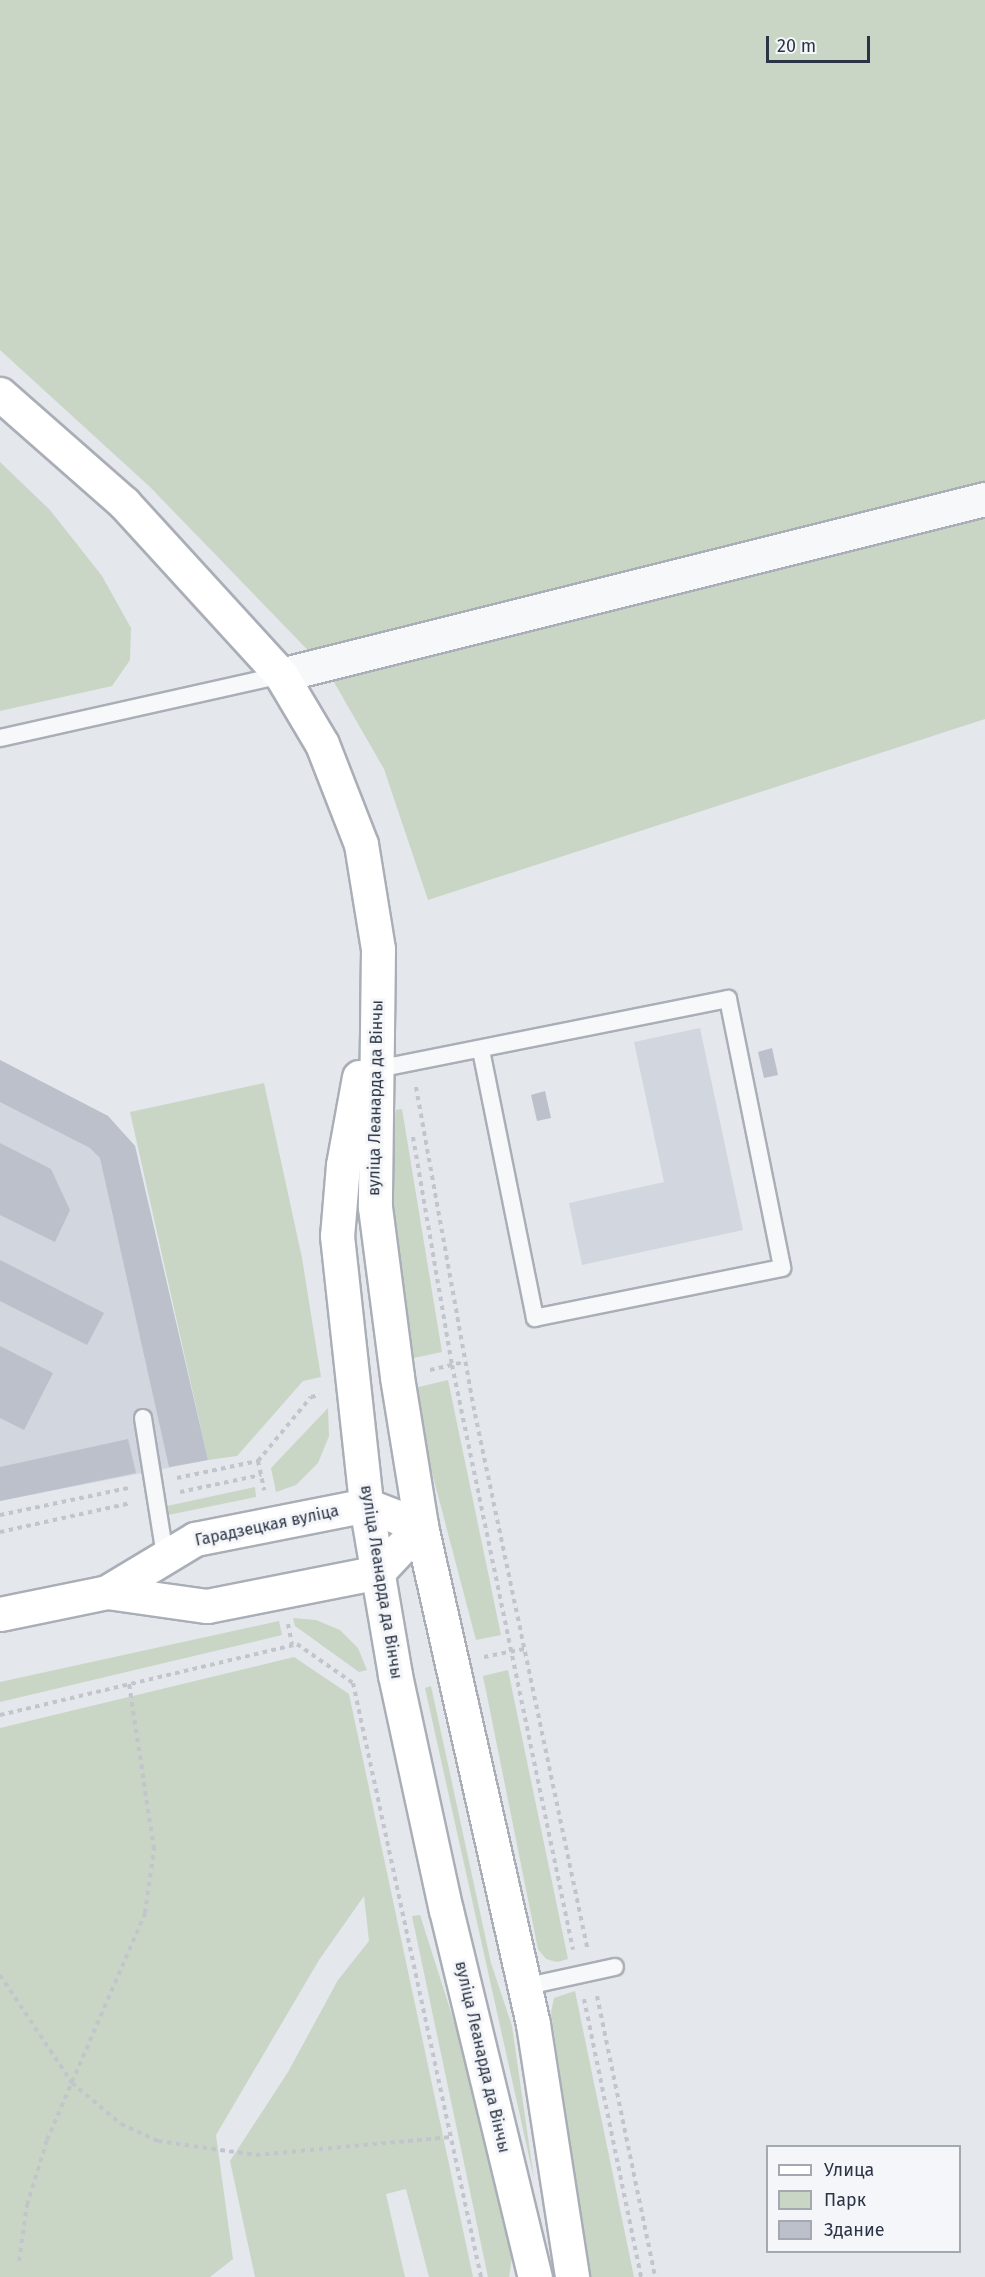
<!DOCTYPE html>
<html>
<head>
<meta charset="utf-8">
<style>
	body { margin:0 }
	#map { position:relative; width:985px; height:2277px; overflow:hidden; background:#e4e7ec; font-family:"Fira Sans",sans-serif }
	div>[style] { position:absolute }
	.built>* { inset:0; background:#d2d6de }
	.green>* { inset:0; background:#c9d6c5 }
	.building>* { inset:0; background:#bbc0ca }
	.path>* { height:4px; margin-top:-2px; transform-origin:0; background:repeating-linear-gradient(90deg,#c2c5cb 0 4.5px,transparent 0 9px) }
	.roads { filter:drop-shadow(2px 0 #a9aeb7) drop-shadow(-2px 0 #a9aeb7) drop-shadow(0 2px #a9aeb7) drop-shadow(0 -2px #a9aeb7) }
	.lane>* { height:16px; margin:-8px; padding:0 8px; transform-origin:8px; border-radius:8px; background:#f7f8fa }
	.street>* { height:33px; margin:-16.5px; padding:0 16.5px; transform-origin:16.5px; border-radius:16.5px; background:#f7f8fa }
	.secondary>* { height:33px; margin:-16.5px; padding:0 16.5px; transform-origin:16.5px; border-radius:16.5px; background:#fff }
	span { translate:-50% -50%; white-space:nowrap; text-align:center; line-height:1.15; -webkit-text-stroke:6px #f4f6f9; paint-order:stroke }
	.street-label { font-size:16px; color:#2b3445 }
	.legend { position:absolute; left:766px; top:2145px; width:195px; height:108px; box-sizing:border-box; background:#f4f6f9; border:2px solid #a4a8b1; margin:0; padding:8px 10px; list-style:none; font-size:18px; color:#2b3445 }
	.legend li { display:flex; align-items:center; gap:12px; height:30px }
	.legend b { width:30px; border:2px solid #a4a8b1 }
	.scale { position:absolute; left:766px; top:36px; width:104px; height:27px; box-sizing:border-box; border:3px solid #2b3445; border-top:0; padding-left:8px; font-size:18px; line-height:21px; white-space:nowrap; color:#2b3445; -webkit-text-stroke:4px #f4f6f9; paint-order:stroke }
</style>
</head>
<body>
<div id="map">
	<div class="built">
		<i style="clip-path:polygon(700px 1028px,743px 1230px,582px 1265px,569px 1203px,664px 1182px,634px 1042px)"></i>
		<i style="clip-path:polygon(0 1060px,108px 1116px,135px 1146px,208px 1460px,0 1501px)"></i>
	</div>
	<div class="green">
		<i style="clip-path:polygon(0 0,985px 0,985px 719px,428px 900px,384px 769px,327px 670px,150px 487px,0 350px)"></i>
		<i style="clip-path:polygon(0 462px,50px 510px,102px 576px,131px 628px,130px 660px,112px 686px,0 711px)"></i>
		<i style="clip-path:polygon(264px 1083px,302px 1258px,321px 1377px,303px 1381px,237px 1456px,208px 1460px,130px 1112px)"></i>
		<i style="clip-path:polygon(402px 1109px,442px 1352px,404px 1360px,390px 1177px,393px 1123px,396px 1110px)"></i>
		<i style="clip-path:polygon(448px 1380px,501px 1635px,476px 1640px,410px 1389px)"></i>
		<i style="clip-path:polygon(328px 1408px,329px 1436px,318px 1463px,296px 1485px,276px 1492px,271px 1468px)"></i>
		<i style="clip-path:polygon(255px 1487px,256px 1497px,168px 1515px,167px 1506px)"></i>
		<i style="clip-path:polygon(293px 1618px,316px 1620px,340px 1630px,358px 1648px,367px 1670px,359px 1672px,295px 1626px)"></i>
		<i style="clip-path:polygon(279px 1621px,282px 1635px,0 1702px,0 1682px)"></i>
		<i style="clip-path:polygon(294px 1657px,349px 1694px,473px 2277px,429px 2277px,406px 2189px,386px 2194px,405px 2277px,255px 2277px,230px 2161px,288px 2072px,338px 1980px,369px 1941px,364px 1896px,319px 1960px,216px 2135px,233px 2259px,210px 2277px,0 2277px,0 1728px)"></i>
		<i style="clip-path:polygon(508px 1670px,568px 1959px,557px 1962px,546px 1959px,538px 1949px,483px 1676px)"></i>
		<i style="clip-path:polygon(431px 1686px,491px 1963px,512px 2026px,534px 2179px,425px 1688px)"></i>
		<i style="clip-path:polygon(420px 1915px,466px 2059px,512px 2257px,509px 2277px,488px 2277px,412px 1916px)"></i>
		<i style="clip-path:polygon(575px 1991px,634px 2277px,591px 2277px,585px 2250px,551px 2012px,554px 1998px)"></i>
	</div>
	<div class="building">
		<i style="clip-path:polygon(772px 1048px,778px 1075px,764px 1078px,758px 1052px)"></i>
		<i style="clip-path:polygon(0 1060px,108px 1116px,135px 1146px,208px 1460px,169px 1467px,100px 1158px,90px 1148px,0 1102px)"></i>
		<i style="clip-path:polygon(545px 1091px,551px 1118px,537px 1121px,531px 1095px)"></i>
		<i style="clip-path:polygon(0 1143px,51px 1169px,70px 1210px,55px 1242px,0 1215px)"></i>
		<i style="clip-path:polygon(0 1260px,104px 1313px,87px 1345px,0 1301px)"></i>
		<i style="clip-path:polygon(0 1346px,53px 1373px,24px 1430px,0 1418px)"></i>
		<i style="clip-path:polygon(128px 1439px,136px 1473px,0 1501px,0 1467px)"></i>
	</div>
	<div class="path">
		<i style="left:416px;top:1087px;width:332px;rotate:79.8deg"></i>
		<i style="left:475px;top:1414px;width:545px;rotate:78.13deg"></i>
		<i style="left:413px;top:1137px;width:231px;rotate:80.3deg"></i>
		<i style="left:452px;top:1365px;width:597px;rotate:78.31deg"></i>
		<i style="left:430px;top:1370px;width:36px;rotate:-13deg"></i>
		<i style="left:258px;top:1461px;width:30px;rotate:78deg"></i>
		<i style="left:177px;top:1478px;width:83px;rotate:-11.9deg"></i>
		<i style="left:258px;top:1461px;width:83px;rotate:-50.4deg"></i>
		<i style="left:311px;top:1397px;width:9px;rotate:-13deg"></i>
		<i style="left:180px;top:1492px;width:83px;rotate:-11.9deg"></i>
		<i style="left:0;top:1515px;width:131px;rotate:-11.9deg"></i>
		<i style="left:0;top:1532px;width:134px;rotate:-12.5deg"></i>
		<i style="left:288px;top:1624px;width:21px;rotate:79deg"></i>
		<i style="left:484px;top:1657px;width:41px;rotate:-11.3deg"></i>
		<i style="left:0;top:1715px;width:305px;rotate:-13.4deg"></i>
		<i style="left:297px;top:1644px;width:68px;rotate:34.9deg"></i>
		<i style="left:353px;top:1683px;width:608px;rotate:77.84deg"></i>
		<i style="left:0;top:1975px;width:130px;rotate:56.3deg"></i>
		<i style="left:72px;top:2083px;width:64px;rotate:39.9deg"></i>
		<i style="left:121px;top:2124px;width:41px;rotate:24.7deg"></i>
		<i style="left:158px;top:2141px;width:99px;rotate:8.1deg"></i>
		<i style="left:256px;top:2155px;width:196px;rotate:-5.3deg"></i>
		<i style="left:597px;top:1996px;width:287px;rotate:78.3deg"></i>
		<i style="left:584px;top:1999px;width:284px;rotate:78.4deg"></i>
		<i style="left:19px;top:2261px;width:57px;rotate:-81.9deg"></i>
		<i style="left:27px;top:2205px;width:68px;rotate:-72.9deg"></i>
		<i style="left:47px;top:2140px;width:247px;rotate:-66.6deg"></i>
		<i style="left:145px;top:1913px;width:65px;rotate:-82deg"></i>
		<i style="left:154px;top:1849px;width:167px;rotate:-98.6deg"></i>
	</div>
	<div class="roads">
		<div class="lane">
			<i style="left:0;top:738px;width:288px;rotate:-12.6deg"></i>
			<i style="left:372px;top:1070px;width:363px;rotate:-11.3deg"></i>
			<i style="left:728px;top:999px;width:274px;rotate:78.6deg"></i>
			<i style="left:782px;top:1268px;width:252px;rotate:168.6deg"></i>
			<i style="left:535px;top:1318px;width:274px;rotate:-101.4deg"></i>
			<i style="left:143px;top:1418px;width:140px;rotate:80.9deg"></i>
			<i style="left:523px;top:1987px;width:94px;rotate:-12.3deg"></i>
		</div>
		<div class="street">
			<i style="left:281px;top:675px;width:726px;rotate:-14.04deg"></i>
		</div>
		<div class="secondary">
			<i style="left:0;top:394px;width:165px;rotate:41.3deg"></i>
			<i style="left:124px;top:503px;width:233px;rotate:47.6deg"></i>
			<i style="left:281px;top:675px;width:80px;rotate:59.3deg"></i>
			<i style="left:322px;top:744px;width:107px;rotate:68.7deg"></i>
			<i style="left:361px;top:844px;width:106px;rotate:80.8deg"></i>
			<i style="left:378px;top:949px;width:258px;rotate:90.7deg"></i>
			<i style="left:375px;top:1207px;width:171px;rotate:82.6deg"></i>
			<i style="left:397px;top:1377px;width:151px;rotate:80.8deg"></i>
			<i style="left:421px;top:1526px;width:510px;rotate:77.33deg"></i>
			<i style="left:533px;top:2024px;width:256px;rotate:81.2deg"></i>
			<i style="left:359px;top:1077px;width:89px;rotate:100.3deg"></i>
			<i style="left:343px;top:1165px;width:71px;rotate:94.8deg"></i>
			<i style="left:337px;top:1236px;width:271px;rotate:83.8deg"></i>
			<i style="left:366px;top:1505px;width:172px;rotate:80.3deg"></i>
			<i style="left:395px;top:1675px;width:240px;rotate:77.8deg"></i>
			<i style="left:446px;top:1910px;width:378px;rotate:76.4deg"></i>
			<i style="left:107px;top:1592px;width:103px;rotate:-31.1deg"></i>
			<i style="left:195px;top:1539px;width:174px;rotate:-11.2deg"></i>
			<i style="left:366px;top:1505px;width:59px;rotate:20.9deg"></i>
			<i style="left:0;top:1614px;width:109px;rotate:-11.6deg"></i>
			<i style="left:107px;top:1592px;width:101px;rotate:8deg"></i>
			<i style="left:207px;top:1606px;width:174px;rotate:-11.2deg"></i>
			<i style="left:378px;top:1572px;width:63px;rotate:-46.9deg"></i>
		</div>
	</div>
	<div class="street-label">
		<span style="left:376px;top:1098px;rotate:-89deg">вуліца Леанарда да Вінчы</span>
		<span style="left:267px;top:1526px;rotate:-12deg">Гарадзецкая вуліца</span>
		<span style="left:381px;top:1582px;rotate:81deg">вуліца Леанарда да Вінчы</span>
		<span style="left:482px;top:2057px;rotate:77deg">вуліца Леанарда да Вінчы</span>
	</div>
	<ul class="legend">
	<li><b style="height:8px;background:#fff"></b>Улица</li>
	<li><b style="height:16px;background:#c9d6c5"></b>Парк</li>
	<li><b style="height:16px;background:#bbc0ca"></b>Здание</li>
	</ul>
	<div class="scale">20 m</div>
</div>
</body>
</html>
